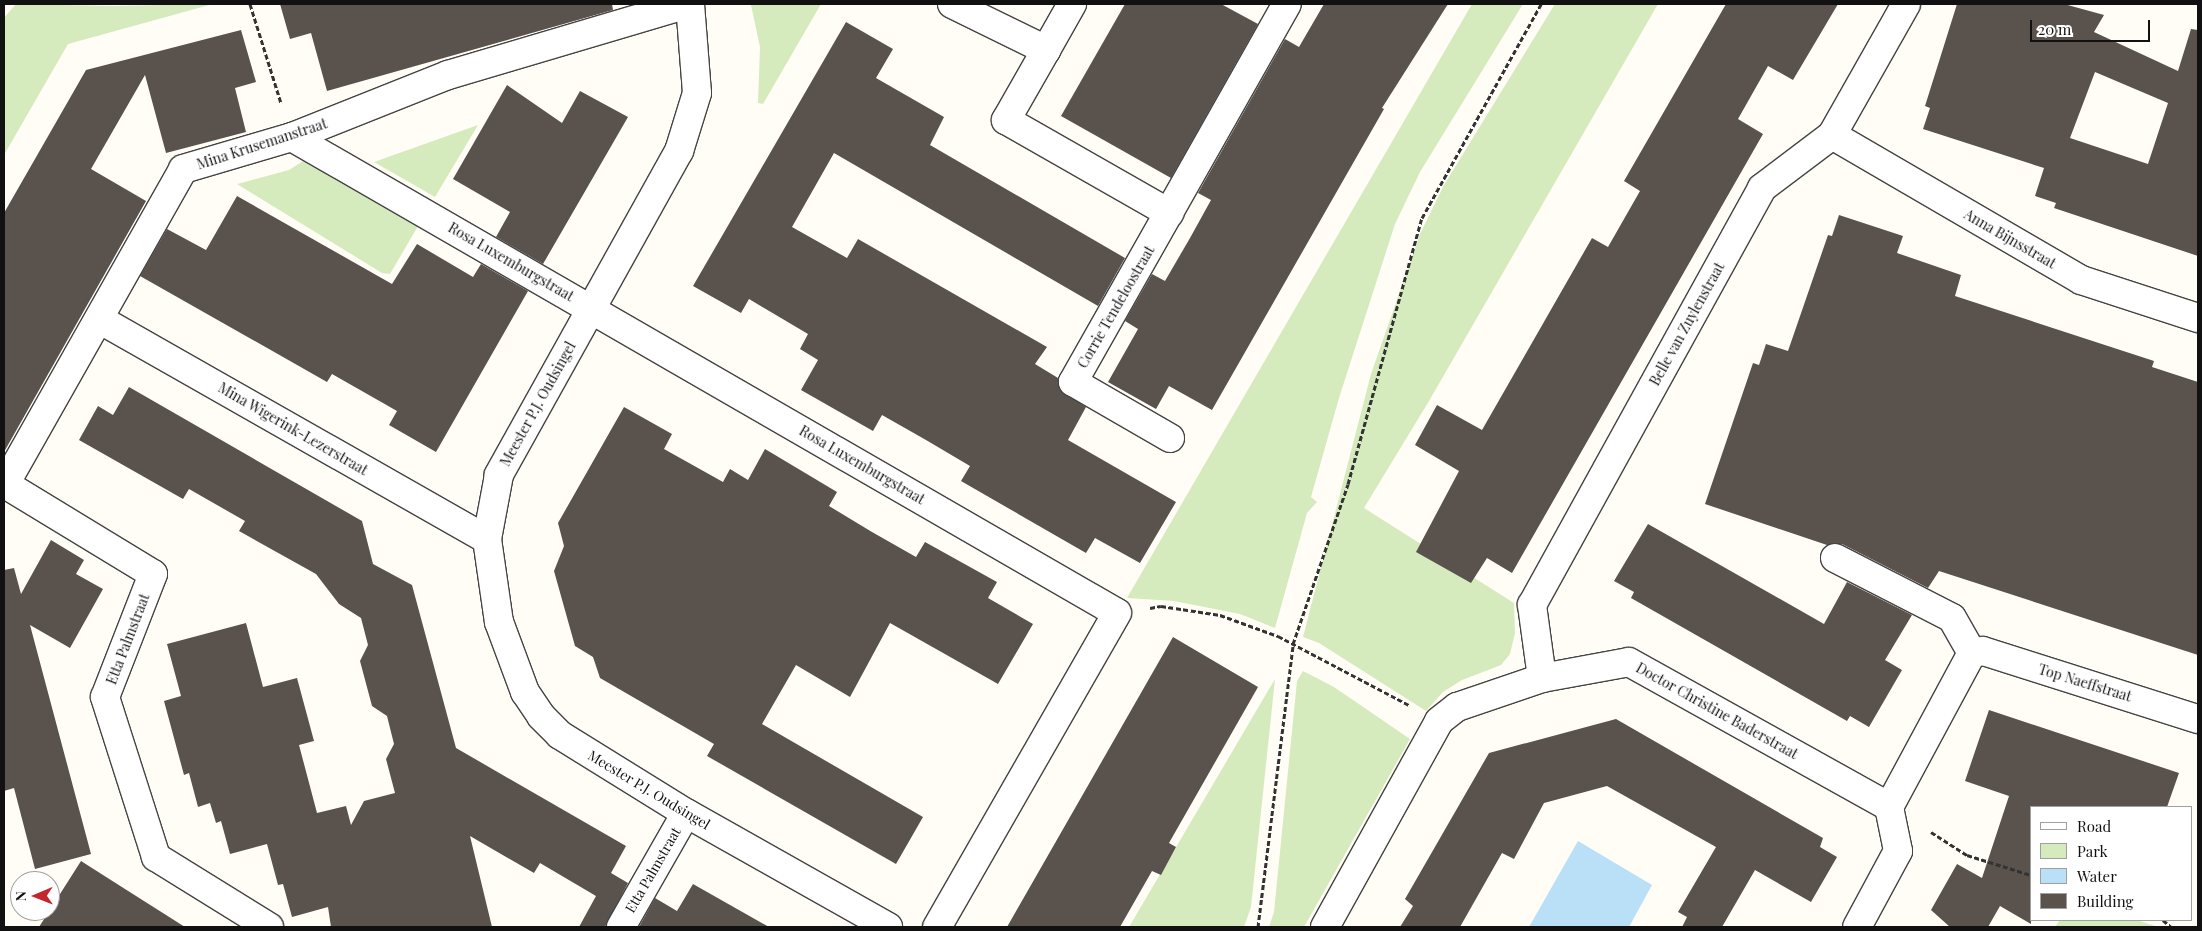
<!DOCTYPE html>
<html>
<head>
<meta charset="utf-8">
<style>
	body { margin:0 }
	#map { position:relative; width:2202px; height:931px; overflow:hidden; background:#fffdf5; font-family:"Playfair Display",serif }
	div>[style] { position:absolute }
	.green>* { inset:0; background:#d5ebbd }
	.water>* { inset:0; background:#b9e0f7 }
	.building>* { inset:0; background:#5a524d }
	.path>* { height:3px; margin-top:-1.5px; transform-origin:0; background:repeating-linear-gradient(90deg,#333 0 5px,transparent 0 7.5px) }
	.roads { filter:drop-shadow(1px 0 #444) drop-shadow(-1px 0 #444) drop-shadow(0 1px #444) drop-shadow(0 -1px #444) }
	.minor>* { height:28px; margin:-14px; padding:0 14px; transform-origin:14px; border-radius:14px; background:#fff }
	span { translate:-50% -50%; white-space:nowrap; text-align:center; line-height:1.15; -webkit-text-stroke:5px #fff; paint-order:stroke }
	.street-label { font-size:14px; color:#111 }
	.frame { position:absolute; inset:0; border:5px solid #111; pointer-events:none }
	.legend { position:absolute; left:2030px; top:806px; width:162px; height:115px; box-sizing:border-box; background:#fff; border:1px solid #a0a0a0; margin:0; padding:6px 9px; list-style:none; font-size:15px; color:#111 }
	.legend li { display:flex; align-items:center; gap:10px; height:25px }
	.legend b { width:25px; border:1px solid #a0a0a0 }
	.north { position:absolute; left:10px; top:871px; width:50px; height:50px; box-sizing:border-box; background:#fff; border:1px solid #a0a0a0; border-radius:50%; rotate:269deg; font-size:14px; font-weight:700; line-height:20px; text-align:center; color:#111 }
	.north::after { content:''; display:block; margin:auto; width:18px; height:22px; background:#c4262e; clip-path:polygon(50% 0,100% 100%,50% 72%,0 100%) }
	.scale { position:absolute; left:2030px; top:20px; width:120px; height:22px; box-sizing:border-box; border:2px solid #111; border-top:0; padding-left:6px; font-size:15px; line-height:18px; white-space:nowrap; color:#111; -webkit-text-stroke:4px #fff; paint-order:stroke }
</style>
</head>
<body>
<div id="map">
	<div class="green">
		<i style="clip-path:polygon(16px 4px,113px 6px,213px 4px,68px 44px,4px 155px,4px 18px)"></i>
		<i style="clip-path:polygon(821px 4px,763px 104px,758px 103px,760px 47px,751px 5px)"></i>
		<i style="clip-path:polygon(1472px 4px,1523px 4px,1420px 172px,1395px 224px,1339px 398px,1311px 497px,1317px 502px,1307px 513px,1275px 628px,1240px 614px,1174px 601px,1127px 598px)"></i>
		<i style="clip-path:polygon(1555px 4px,1658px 4px,1429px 401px,1364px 508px,1514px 603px,1515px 633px,1510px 654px,1501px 665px,1462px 680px,1443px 692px,1426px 711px,1319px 643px,1303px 637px,1371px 374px,1420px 234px,1444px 185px)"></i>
		<i style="clip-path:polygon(478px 125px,435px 197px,374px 162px)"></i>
		<i style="clip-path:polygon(311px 156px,421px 221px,390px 274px,382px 273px,237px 184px,289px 170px)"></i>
		<i style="clip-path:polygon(1303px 671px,1334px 687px,1410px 739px,1304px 927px,1269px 927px,1274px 912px,1297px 681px)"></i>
		<i style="clip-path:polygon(1275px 679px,1251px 907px,1244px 927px,1129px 927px)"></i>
		<i style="clip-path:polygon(2060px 920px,2137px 920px,2158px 927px,2055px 927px)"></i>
	</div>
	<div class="water">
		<i style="clip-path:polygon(1578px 841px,1652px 885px,1629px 927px,1529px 927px)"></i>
	</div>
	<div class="building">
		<i style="clip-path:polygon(280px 4px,612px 4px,613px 10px,327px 91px,311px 33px,290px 39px)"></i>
		<i style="clip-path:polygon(1125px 4px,1221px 4px,1258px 24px,1171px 178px,1061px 116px)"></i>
		<i style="clip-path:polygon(1324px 4px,1448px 4px,1382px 108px,1384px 109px,1212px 410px,1169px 386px,1156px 409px,1108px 382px,1138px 329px,1125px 321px,1152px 274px,1165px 281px,1190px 238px,1211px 200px,1198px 193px,1285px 39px,1299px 47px)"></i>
		<i style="clip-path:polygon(1726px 4px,1838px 4px,1793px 80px,1768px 66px,1738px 119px,1763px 134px,1512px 573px,1487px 558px,1471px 583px,1416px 552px,1459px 471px,1415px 445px,1437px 405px,1482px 430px,1592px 238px,1608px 247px,1640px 191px,1624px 181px)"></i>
		<i style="clip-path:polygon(evenodd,1957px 4px,2064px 4px,2104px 15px,2094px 32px,2178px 71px,2191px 29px,2198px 30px,2198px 256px,2054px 208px,2056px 203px,2035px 196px,2044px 168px,1923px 129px,1930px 108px,1925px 106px,1957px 4px,2095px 72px,2168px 103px,2148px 164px,2070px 138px,2095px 72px)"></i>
		<i style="clip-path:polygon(846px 22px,893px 49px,876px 78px,944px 117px,930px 145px,1125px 258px,1098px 306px,834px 153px,792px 227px,847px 258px,858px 239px,1047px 347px,1035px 364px,1058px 378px,1060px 390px,1086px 407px,1068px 440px,1176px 502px,1140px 563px,1095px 538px,1086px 553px,961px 481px,970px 466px,926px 440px,882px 415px,873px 431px,801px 390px,818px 360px,800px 349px,808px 334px,749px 299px,741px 313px,693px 286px)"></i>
		<i style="clip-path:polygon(241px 30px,256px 82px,235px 88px,246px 132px,166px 153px,145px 75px,91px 169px,146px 201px,4px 452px,4px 213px,86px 70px)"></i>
		<i style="clip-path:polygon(507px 85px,562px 123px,580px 91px,628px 117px,543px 264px,496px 237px,510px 212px,453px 179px)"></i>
		<i style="clip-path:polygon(237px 196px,392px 284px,417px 244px,473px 277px,481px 264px,528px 291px,436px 452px,389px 425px,397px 411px,332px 374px,327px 382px,140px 276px,167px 229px,206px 250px)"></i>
		<i style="clip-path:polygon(1839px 215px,1903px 236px,1897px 253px,1961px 275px,1955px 296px,2154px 361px,2152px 367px,2198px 382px,2198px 655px,1939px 571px,1928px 588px,1842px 544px,1827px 545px,1705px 504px,1753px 363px,1759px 365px,1766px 344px,1788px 351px,1828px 235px,1832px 236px)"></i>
		<i style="clip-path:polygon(129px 387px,362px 521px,373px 564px,412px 585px,456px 748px,626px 846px,611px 873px,628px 883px,605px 927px,579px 927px,596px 896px,540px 863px,534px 873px,470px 836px,492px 927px,331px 927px,328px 907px,292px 917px,283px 884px,278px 885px,267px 844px,230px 854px,221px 821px,216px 823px,210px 803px,198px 807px,189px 773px,184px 775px,164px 701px,181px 696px,167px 644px,246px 623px,263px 687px,297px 678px,314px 741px,299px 745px,317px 813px,346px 806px,351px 825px,364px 801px,395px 793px,386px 759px,394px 744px,387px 716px,372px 706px,360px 661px,368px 645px,361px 618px,339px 604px,316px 574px,239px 531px,245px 521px,189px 489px,183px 499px,79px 440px,98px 406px,113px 415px)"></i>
		<i style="clip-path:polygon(624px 407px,672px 434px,664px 449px,723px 482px,730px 469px,748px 480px,765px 449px,837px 492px,829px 506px,872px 532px,916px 557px,925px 542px,997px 582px,988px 598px,1033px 624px,998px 684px,890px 623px,850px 697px,796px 665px,762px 724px,923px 817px,896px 864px,707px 756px,714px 744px,600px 678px,593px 657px,575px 646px,554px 571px,564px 546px,558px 523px)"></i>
		<i style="clip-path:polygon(1648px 524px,1824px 624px,1847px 582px,1912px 615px,1885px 660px,1902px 670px,1869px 727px,1850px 716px,1847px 721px,1631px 598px,1634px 592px,1614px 581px)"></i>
		<i style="clip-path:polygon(51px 540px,84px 560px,76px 574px,103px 589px,70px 648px,30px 625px,91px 854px,35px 869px,14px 788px,4px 791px,4px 570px,14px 568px,21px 594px)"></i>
		<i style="clip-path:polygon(1173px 637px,1258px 687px,1169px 843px,1176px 847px,1161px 875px,1152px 871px,1120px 927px,1007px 927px)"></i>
		<i style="clip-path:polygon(1989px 710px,2179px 773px,2167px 807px,2031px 807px,2031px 924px,2000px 906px,1988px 927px,1950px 927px,1931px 910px,1957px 864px,1982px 878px,2009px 796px,1965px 781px)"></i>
		<i style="clip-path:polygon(1616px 719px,1823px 838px,1820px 847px,1837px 857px,1811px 902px,1755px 870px,1722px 927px,1682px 927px,1687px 917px,1678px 912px,1716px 847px,1607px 786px,1544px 803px,1514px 859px,1502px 853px,1460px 927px,1400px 927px,1413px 906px,1405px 899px,1489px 753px)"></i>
		<i style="clip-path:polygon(81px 861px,125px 889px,185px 927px,39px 927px)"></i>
		<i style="clip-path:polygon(693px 884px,769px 927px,639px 927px,655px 898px,677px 911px)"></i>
	</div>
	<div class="path">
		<i style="left:250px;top:4px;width:104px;rotate:72.6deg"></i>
		<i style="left:1150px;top:608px;width:11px;rotate:-10deg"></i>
		<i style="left:1161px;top:606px;width:60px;rotate:8.7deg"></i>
		<i style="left:1220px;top:615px;width:62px;rotate:19.9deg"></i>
		<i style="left:1278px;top:636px;width:148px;rotate:27.8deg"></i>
		<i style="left:1931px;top:832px;width:43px;rotate:32.6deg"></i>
		<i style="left:1967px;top:855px;width:67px;rotate:17.4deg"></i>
		<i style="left:2163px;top:920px;width:11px;rotate:41deg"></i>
		<i style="left:1258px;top:927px;width:285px;rotate:-82.9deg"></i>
		<i style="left:1293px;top:644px;width:169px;rotate:-71deg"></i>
		<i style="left:1348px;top:484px;width:276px;rotate:-74.5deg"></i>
		<i style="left:1422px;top:218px;width:245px;rotate:-60.9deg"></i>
	</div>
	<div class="roads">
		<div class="minor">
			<i style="left:690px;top:4px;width:89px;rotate:85.5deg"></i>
			<i style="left:697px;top:93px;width:61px;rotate:107.2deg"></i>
			<i style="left:679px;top:151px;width:371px;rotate:119.1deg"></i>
			<i style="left:499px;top:475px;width:65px;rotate:100.6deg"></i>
			<i style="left:487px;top:539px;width:84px;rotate:81.8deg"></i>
			<i style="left:499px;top:622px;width:75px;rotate:69.6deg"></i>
			<i style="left:525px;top:692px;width:29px;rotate:56deg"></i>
			<i style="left:541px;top:716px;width:27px;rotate:45deg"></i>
			<i style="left:560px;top:735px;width:148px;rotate:31.8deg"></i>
			<i style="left:686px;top:813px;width:232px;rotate:29.4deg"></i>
			<i style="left:952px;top:4px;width:105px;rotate:26.1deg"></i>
			<i style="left:1046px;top:50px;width:53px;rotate:-60.5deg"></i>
			<i style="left:1046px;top:50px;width:81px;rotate:119.7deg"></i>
			<i style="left:1006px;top:120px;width:188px;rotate:29.7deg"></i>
			<i style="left:1832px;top:135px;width:288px;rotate:30.2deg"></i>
			<i style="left:2081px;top:280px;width:123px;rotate:18deg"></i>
			<i style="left:292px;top:137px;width:952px;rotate:29.98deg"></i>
			<i style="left:1117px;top:613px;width:362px;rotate:119.8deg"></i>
			<i style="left:99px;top:319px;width:446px;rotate:29.6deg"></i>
			<i style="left:1170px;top:438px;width:112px;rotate:-150deg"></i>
			<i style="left:1073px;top:382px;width:434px;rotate:-60.5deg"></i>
			<i style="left:5px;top:484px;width:173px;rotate:31.3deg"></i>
			<i style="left:153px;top:574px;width:132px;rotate:111.3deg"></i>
			<i style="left:105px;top:697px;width:168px;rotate:72.3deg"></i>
			<i style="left:156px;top:857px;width:133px;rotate:31.8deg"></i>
			<i style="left:4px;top:486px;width:364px;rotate:-60.5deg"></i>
			<i style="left:183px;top:169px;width:114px;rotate:-16.4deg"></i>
			<i style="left:292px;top:137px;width:168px;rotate:-21.7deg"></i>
			<i style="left:448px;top:75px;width:249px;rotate:-16.5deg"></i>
			<i style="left:1835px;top:558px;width:131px;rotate:27.1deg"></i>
			<i style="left:1952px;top:618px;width:40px;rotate:60.3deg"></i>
			<i style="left:1542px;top:678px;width:74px;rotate:-97.8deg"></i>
			<i style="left:1532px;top:605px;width:476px;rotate:-61.1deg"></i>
			<i style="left:1762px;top:188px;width:88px;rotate:-37.1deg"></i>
			<i style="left:1832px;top:135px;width:150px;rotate:-60.5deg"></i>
			<i style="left:1889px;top:807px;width:175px;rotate:-61.7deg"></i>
			<i style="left:1972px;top:653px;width:11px;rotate:-10deg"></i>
			<i style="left:1983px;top:651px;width:225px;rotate:17.6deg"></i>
			<i style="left:621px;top:927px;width:131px;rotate:-60.3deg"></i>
			<i style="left:1325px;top:927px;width:235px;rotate:-61deg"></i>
			<i style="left:1439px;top:721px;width:23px;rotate:-38deg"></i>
			<i style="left:1457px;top:707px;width:90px;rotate:-18.8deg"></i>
			<i style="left:1542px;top:678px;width:88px;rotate:-10.4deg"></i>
			<i style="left:1629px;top:662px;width:298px;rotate:29.1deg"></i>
			<i style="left:1889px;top:807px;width:45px;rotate:78.4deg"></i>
			<i style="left:1898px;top:851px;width:86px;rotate:118.3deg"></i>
		</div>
	</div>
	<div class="street-label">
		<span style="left:262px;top:144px;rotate:-18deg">Mina Krusemanstraat</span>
		<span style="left:2010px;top:239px;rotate:30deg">Anna Bijnsstraat</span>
		<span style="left:511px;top:262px;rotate:30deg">Rosa Luxemburgstraat</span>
		<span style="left:1116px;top:307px;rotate:-60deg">Corrie Tendeloostraat</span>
		<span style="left:1687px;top:324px;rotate:-61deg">Belle van Zuylenstraat</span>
		<span style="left:538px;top:404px;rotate:-61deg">Meester P.J. Oudsingel</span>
		<span style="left:293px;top:429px;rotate:30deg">Mina Wigerink-Lezerstraat</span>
		<span style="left:862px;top:465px;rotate:30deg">Rosa Luxemburgstraat</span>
		<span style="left:128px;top:639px;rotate:-69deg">Etta Palmstraat</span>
		<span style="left:2085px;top:683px;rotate:17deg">Top Naeffstraat</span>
		<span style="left:1717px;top:711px;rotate:29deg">Doctor Christine Baderstraat</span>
		<span style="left:649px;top:790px;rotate:31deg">Meester P.J. Oudsingel</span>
		<span style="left:653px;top:870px;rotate:-60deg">Etta Palmstraat</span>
	</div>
	<div class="frame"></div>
	<ul class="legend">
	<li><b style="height:6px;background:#fff"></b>Road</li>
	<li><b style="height:14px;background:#d5ebbd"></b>Park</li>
	<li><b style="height:14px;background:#b9e0f7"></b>Water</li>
	<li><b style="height:14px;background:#5a524d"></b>Building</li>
	</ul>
	<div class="north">N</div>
	<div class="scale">20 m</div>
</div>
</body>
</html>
